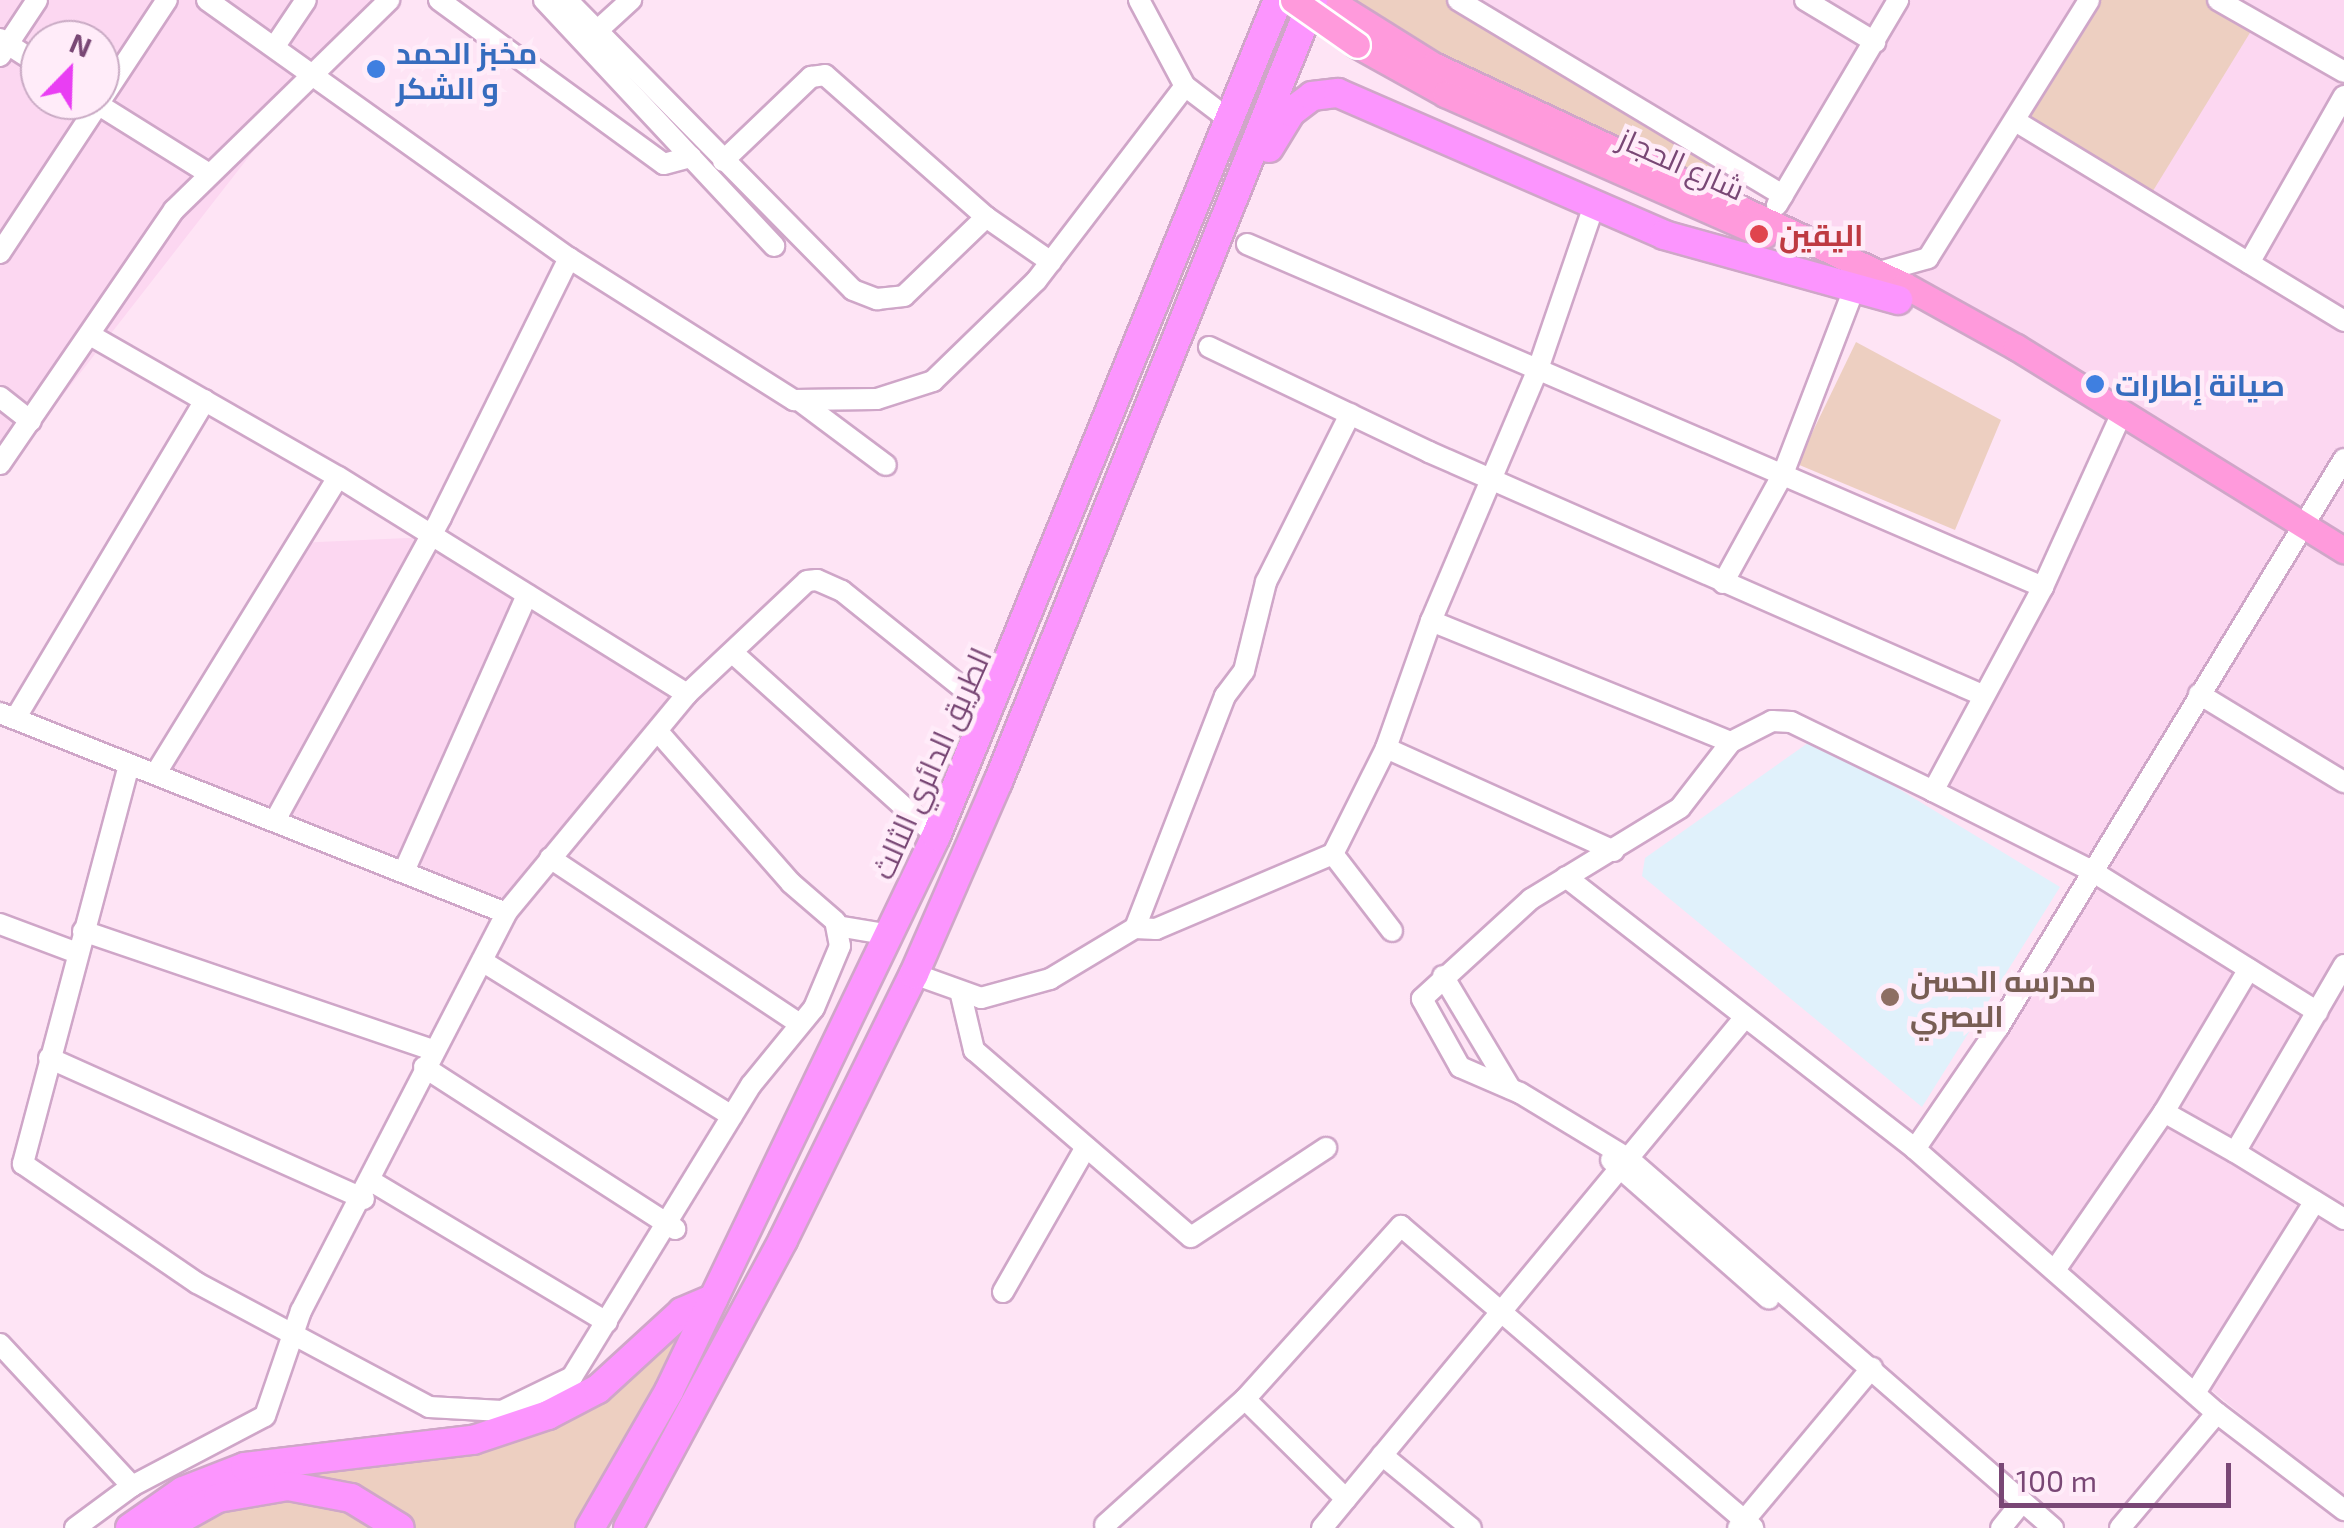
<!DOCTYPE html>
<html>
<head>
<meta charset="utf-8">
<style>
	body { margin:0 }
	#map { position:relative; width:2344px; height:1528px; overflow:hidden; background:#fee4f5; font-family:"Exo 2",Cairo,sans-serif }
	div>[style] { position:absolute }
	.residential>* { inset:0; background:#fcd7f1 }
	.education>* { inset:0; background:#e0f1fb }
	.green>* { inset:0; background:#edcfc1 }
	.roads { filter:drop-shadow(2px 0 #cfa6c8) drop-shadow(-2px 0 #cfa6c8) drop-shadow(0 2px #cfa6c8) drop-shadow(0 -2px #cfa6c8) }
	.minor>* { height:20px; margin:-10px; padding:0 10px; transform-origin:10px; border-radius:10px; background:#fff }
	.major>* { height:25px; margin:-12.5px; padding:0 12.5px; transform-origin:12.5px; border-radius:12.5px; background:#ff9adc }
	.highway>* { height:28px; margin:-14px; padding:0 14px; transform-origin:14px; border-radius:14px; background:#fc95fe }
	.bridges { filter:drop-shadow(2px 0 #fff) drop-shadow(-2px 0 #fff) drop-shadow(0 2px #fff) drop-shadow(0 -2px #fff) }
	.major-bridge>* { height:25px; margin:-12.5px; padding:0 12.5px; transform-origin:12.5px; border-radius:12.5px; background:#ff9adc }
	.dots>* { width:28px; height:28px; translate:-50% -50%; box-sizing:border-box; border:5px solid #ffecf9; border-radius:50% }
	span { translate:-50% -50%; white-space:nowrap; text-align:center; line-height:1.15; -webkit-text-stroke:9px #ffecf9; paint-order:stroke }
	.shop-label { font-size:30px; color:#366cbe; font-weight:700 }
	.left { translate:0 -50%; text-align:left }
	.street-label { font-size:30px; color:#794775 }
	.health-label { font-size:30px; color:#be3a42; font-weight:700 }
	.education-label { font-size:30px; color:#785e54; font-weight:700 }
	.north { position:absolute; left:20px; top:20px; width:100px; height:100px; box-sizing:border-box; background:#ffecf9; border:2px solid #c9aac4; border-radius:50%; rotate:23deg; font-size:28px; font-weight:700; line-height:40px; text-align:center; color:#794775 }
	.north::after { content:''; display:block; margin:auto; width:35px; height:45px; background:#e93ef3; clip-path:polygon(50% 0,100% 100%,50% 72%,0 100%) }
	.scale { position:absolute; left:1999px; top:1463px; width:232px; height:45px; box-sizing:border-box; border:5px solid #794775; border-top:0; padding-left:12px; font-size:30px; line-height:35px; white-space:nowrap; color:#794775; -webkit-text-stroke:8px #ffecf9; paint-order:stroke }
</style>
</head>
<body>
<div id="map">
	<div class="residential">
		<i style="clip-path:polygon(evenodd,0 0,383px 0,314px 73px,0 476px,0 0,40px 40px,100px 40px,100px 100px,40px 100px,40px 40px)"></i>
		<i style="clip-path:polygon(1460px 0,2344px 0,2344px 1499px,1921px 1152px,2101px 873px,1934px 791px,2122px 425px,2280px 513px,1770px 218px,1784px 194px)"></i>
		<i style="clip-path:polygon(430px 537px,686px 692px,506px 913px,157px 773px,296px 543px)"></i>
	</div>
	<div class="education">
		<i style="clip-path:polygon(1815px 738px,2060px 887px,1922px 1107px,1642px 876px,1645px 858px)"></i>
	</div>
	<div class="green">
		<i style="clip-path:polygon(1336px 0,1457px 0,1718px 156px,1698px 183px,1435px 64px)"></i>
		<i style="clip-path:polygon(2090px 0,2216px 0,2256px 23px,2148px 199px,2018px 122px)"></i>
		<i style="clip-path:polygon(1856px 342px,2001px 420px,1955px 530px,1797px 464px)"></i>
		<i style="clip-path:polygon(707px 1304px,583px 1528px,404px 1528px,281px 1465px,536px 1424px)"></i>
		<i style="clip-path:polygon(317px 1492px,393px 1528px,173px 1528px,194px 1514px)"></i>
	</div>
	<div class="roads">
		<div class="minor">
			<i style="left:207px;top:0;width:445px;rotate:35.5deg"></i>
			<i style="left:569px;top:258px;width:266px;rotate:32.3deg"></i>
			<i style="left:794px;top:400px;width:83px;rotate:-0.7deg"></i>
			<i style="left:877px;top:399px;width:59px;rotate:-17.8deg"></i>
			<i style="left:933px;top:381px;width:144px;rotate:-44.2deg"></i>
			<i style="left:1036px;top:281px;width:245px;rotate:-52.6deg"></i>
			<i style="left:439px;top:0;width:278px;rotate:36.1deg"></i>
			<i style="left:664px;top:164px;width:28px;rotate:-15deg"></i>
			<i style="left:544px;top:0;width:337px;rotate:46.9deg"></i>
			<i style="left:567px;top:0;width:407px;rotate:45.4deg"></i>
			<i style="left:853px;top:290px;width:26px;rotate:21deg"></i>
			<i style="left:877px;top:299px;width:27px;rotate:-6deg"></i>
			<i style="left:904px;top:296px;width:114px;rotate:-43.9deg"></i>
			<i style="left:1139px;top:0;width:98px;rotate:61.9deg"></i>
			<i style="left:1185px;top:86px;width:58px;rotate:37.3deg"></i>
			<i style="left:1458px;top:0;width:379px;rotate:31deg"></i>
			<i style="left:1805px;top:0;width:82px;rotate:31deg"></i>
			<i style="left:2218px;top:0;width:145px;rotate:29.7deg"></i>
			<i style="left:598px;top:30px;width:45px;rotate:-42.3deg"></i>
			<i style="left:0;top:39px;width:48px;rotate:33deg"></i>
			<i style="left:275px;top:46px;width:55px;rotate:-56deg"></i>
			<i style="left:0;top:56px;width:67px;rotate:-56.5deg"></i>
			<i style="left:91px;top:100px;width:138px;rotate:32deg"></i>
			<i style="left:2017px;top:122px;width:383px;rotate:31.3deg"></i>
			<i style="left:723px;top:161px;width:122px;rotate:-43.7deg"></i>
			<i style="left:811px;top:77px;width:14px;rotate:-8deg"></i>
			<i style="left:825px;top:75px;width:215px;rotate:41.4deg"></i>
			<i style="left:986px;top:217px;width:79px;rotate:34.7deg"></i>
			<i style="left:1777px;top:205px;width:238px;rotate:-59.4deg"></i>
			<i style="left:1247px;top:244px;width:867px;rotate:23.31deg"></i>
			<i style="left:0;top:253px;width:303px;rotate:-56.6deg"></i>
			<i style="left:2249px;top:263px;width:192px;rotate:-60.4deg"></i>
			<i style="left:1879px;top:272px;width:51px;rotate:-15.9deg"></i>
			<i style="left:1928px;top:258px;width:304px;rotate:-58deg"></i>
			<i style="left:1209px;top:347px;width:244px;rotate:25.5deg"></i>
			<i style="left:1429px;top:452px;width:604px;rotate:23.72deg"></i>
			<i style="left:0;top:397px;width:39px;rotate:38deg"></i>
			<i style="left:800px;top:401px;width:107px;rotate:36.7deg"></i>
			<i style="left:2121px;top:415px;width:189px;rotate:114.4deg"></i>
			<i style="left:2043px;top:587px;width:232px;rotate:118.3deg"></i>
			<i style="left:1933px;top:791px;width:178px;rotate:26.7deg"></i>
			<i style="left:2092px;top:871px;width:266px;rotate:32deg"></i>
			<i style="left:0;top:464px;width:308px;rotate:-55.6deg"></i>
			<i style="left:174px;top:210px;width:301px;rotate:-44.3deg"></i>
			<i style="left:1723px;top:583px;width:124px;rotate:-61.2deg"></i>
			<i style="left:1783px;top:474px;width:195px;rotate:-69deg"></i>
			<i style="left:1431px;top:621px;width:323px;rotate:22deg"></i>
			<i style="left:1731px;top:742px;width:46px;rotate:-27.1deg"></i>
			<i style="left:1772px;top:721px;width:19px;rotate:3deg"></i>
			<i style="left:1791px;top:722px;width:158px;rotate:25.9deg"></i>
			<i style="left:733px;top:653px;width:273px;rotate:42deg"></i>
			<i style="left:2199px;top:694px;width:170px;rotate:31.3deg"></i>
			<i style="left:686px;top:695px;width:166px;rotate:-43.3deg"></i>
			<i style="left:807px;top:581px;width:10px;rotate:-6deg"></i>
			<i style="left:817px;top:580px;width:27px;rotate:24deg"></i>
			<i style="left:842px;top:591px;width:191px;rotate:38.8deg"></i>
			<i style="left:0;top:713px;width:544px;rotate:21.57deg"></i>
			<i style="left:15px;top:719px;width:371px;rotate:-59.2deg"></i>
			<i style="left:1731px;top:742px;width:83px;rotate:127.7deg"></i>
			<i style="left:1680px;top:808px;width:175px;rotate:148.6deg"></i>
			<i style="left:1531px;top:899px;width:148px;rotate:137.5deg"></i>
			<i style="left:1422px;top:999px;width:78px;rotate:60.8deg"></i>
			<i style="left:1460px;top:1067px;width:65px;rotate:23.4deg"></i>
			<i style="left:1520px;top:1093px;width:127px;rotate:31.2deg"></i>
			<i style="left:1629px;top:1159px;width:562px;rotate:41.03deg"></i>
			<i style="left:1386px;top:748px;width:250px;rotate:24.3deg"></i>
			<i style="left:129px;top:765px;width:413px;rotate:104.9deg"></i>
			<i style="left:23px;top:1164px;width:211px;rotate:34.4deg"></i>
			<i style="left:197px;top:1283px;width:263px;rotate:28.1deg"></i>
			<i style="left:429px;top:1407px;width:73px;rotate:3.1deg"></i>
			<i style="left:502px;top:1411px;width:78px;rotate:-25.9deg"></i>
			<i style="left:572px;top:1377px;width:342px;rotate:-58.5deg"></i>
			<i style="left:751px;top:1085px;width:99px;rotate:-50.7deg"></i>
			<i style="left:814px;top:1008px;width:67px;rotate:-67.2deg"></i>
			<i style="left:840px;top:946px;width:25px;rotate:-101deg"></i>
			<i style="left:835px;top:921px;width:58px;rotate:-139.2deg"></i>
			<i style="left:791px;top:883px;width:200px;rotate:-131.3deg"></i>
			<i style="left:156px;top:773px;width:347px;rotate:-58.4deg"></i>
			<i style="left:277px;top:817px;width:342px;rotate:-61.3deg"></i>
			<i style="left:441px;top:517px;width:289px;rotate:-63.7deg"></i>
			<i style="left:1333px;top:854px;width:97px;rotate:52.5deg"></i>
			<i style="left:550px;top:858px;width:300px;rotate:33.6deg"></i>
			<i style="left:405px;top:869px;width:300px;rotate:-66deg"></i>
			<i style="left:1566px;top:877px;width:442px;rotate:37.9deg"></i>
			<i style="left:1915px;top:1149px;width:147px;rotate:-55.6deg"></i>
			<i style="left:1998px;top:1028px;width:666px;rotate:-58.7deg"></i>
			<i style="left:0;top:924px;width:80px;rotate:20.5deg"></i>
			<i style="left:837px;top:926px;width:55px;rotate:9.5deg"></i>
			<i style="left:1135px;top:928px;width:21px;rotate:3deg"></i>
			<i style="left:1156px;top:929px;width:192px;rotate:-23deg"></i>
			<i style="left:1333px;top:854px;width:119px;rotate:-63.4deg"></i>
			<i style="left:1386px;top:748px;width:135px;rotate:-70.5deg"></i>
			<i style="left:1431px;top:621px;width:274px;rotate:-67deg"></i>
			<i style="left:1538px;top:369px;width:170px;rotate:-71.1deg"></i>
			<i style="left:83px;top:931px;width:370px;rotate:18.8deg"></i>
			<i style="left:482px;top:961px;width:294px;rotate:31.8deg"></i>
			<i style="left:2344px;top:965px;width:216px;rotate:120.2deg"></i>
			<i style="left:2235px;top:1152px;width:128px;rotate:31.6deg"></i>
			<i style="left:914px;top:974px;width:71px;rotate:19.7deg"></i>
			<i style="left:981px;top:998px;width:72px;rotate:-15.4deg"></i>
			<i style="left:1050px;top:979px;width:99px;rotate:-31deg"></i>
			<i style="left:1135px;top:928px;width:249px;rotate:-68.8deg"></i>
			<i style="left:1225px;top:696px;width:31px;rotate:-53deg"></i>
			<i style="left:1244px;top:671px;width:92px;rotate:-76.1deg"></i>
			<i style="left:1266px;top:582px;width:188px;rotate:-63.4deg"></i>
			<i style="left:1443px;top:976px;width:131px;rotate:59.1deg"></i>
			<i style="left:961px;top:995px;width:57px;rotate:76.7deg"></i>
			<i style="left:974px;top:1050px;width:286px;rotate:40.8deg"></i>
			<i style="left:1191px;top:1237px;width:162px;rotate:-33.4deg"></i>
			<i style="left:49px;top:1058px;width:345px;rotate:24.1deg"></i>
			<i style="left:424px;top:1067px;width:299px;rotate:32.8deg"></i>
			<i style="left:2164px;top:1112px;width:81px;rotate:29.4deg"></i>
			<i style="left:1915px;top:1149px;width:401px;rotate:41.2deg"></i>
			<i style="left:1611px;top:1160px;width:210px;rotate:41.3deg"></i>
			<i style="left:371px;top:1181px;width:275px;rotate:30.9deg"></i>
			<i style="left:2055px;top:1270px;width:192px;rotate:-55.4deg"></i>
			<i style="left:2164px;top:1112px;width:166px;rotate:-59.3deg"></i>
			<i style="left:1003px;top:1292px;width:167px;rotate:-60.2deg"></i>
			<i style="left:0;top:1344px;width:194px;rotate:47.1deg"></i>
			<i style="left:2195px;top:1393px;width:226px;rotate:-58deg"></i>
			<i style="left:1382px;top:1455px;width:115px;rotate:39.4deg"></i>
			<i style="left:1346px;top:1499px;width:142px;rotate:-135.3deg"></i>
			<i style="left:1245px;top:1399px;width:233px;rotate:-48deg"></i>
			<i style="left:1401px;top:1226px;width:464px;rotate:40.6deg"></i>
			<i style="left:1105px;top:1525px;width:188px;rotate:-42deg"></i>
			<i style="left:75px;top:1528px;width:71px;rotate:-36.4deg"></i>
			<i style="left:132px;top:1486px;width:150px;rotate:-27.8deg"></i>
			<i style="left:265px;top:1416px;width:111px;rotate:-71.1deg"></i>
			<i style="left:301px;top:1311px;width:448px;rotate:-62.7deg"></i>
			<i style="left:506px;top:913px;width:284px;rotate:-50.4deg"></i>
			<i style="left:687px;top:694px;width:411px;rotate:-148.1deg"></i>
			<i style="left:338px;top:477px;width:286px;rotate:-150.2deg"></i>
			<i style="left:1322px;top:1528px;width:663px;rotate:-50.38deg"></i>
			<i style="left:1738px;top:1528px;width:209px;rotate:-50.1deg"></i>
			<i style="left:2001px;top:1528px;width:32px;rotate:-51deg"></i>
			<i style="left:2120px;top:1528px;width:150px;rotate:-49.9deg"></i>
			<i style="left:2217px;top:1413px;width:160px;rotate:37.4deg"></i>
		</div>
		<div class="major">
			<i style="left:1329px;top:0;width:123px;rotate:32deg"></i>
			<i style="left:1433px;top:65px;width:520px;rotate:25.04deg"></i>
			<i style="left:1904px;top:285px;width:128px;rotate:29deg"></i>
			<i style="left:2016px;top:347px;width:386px;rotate:31.8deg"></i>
			<i style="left:1357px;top:45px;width:101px;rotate:29.1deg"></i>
			<i style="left:1445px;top:94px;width:349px;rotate:23.8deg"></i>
		</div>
		<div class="highway">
			<i style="left:1269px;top:148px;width:42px;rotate:-58.6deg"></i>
			<i style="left:1291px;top:112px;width:26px;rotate:-37deg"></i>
			<i style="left:1312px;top:96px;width:26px;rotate:-7deg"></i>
			<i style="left:1338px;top:93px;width:356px;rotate:23.5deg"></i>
			<i style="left:1664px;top:235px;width:243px;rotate:15.5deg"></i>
			<i style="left:130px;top:1528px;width:65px;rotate:-34.9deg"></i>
			<i style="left:183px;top:1491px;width:66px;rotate:-21.2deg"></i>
			<i style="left:245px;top:1467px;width:230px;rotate:-6.8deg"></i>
			<i style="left:473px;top:1440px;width:79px;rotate:-18.4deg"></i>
			<i style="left:548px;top:1415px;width:56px;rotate:-27.5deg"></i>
			<i style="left:598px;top:1389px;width:114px;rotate:-42.5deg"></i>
			<i style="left:682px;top:1312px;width:34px;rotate:-23deg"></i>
			<i style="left:164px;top:1528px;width:62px;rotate:-29.1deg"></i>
			<i style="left:218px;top:1498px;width:71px;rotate:-9.7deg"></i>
			<i style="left:288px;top:1486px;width:64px;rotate:10.8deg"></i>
			<i style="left:351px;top:1498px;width:57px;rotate:31.5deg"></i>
			<i style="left:590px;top:1528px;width:158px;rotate:-60deg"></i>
			<i style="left:669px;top:1391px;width:616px;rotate:-64.31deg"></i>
			<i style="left:936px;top:836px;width:903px;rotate:-67.75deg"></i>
			<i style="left:628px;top:1528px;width:327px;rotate:-61.7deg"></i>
			<i style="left:783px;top:1240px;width:297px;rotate:-63.8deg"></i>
			<i style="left:914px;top:974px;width:210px;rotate:-66.4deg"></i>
			<i style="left:998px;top:782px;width:843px;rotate:-68.06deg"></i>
		</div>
	</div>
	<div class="bridges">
		<div class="major-bridge">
			<i style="left:1293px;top:0;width:78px;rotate:35.1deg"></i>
		</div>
	</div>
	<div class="dots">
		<i style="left:376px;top:69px;background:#3f7fe0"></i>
		<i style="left:1759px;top:234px;background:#e0444e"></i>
		<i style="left:2095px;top:384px;background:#3f7fe0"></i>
		<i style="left:1890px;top:997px;background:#8d6e63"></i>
	</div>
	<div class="shop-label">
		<span class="left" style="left:396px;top:69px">مخبز الحمد<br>و الشكر</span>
		<span class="left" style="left:2115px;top:384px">صيانة إطارات</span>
	</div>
	<div class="street-label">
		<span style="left:1682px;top:163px;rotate:24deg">شارع الحجاز</span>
		<span style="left:931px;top:763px;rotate:-66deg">الطريق الدائري الثالث</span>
	</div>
	<div class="health-label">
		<span class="left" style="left:1779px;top:234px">اليقين</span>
	</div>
	<div class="education-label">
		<span class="left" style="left:1910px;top:997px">مدرسه الحسن<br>البصري</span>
	</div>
	<div class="north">N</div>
	<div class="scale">100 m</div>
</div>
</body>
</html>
